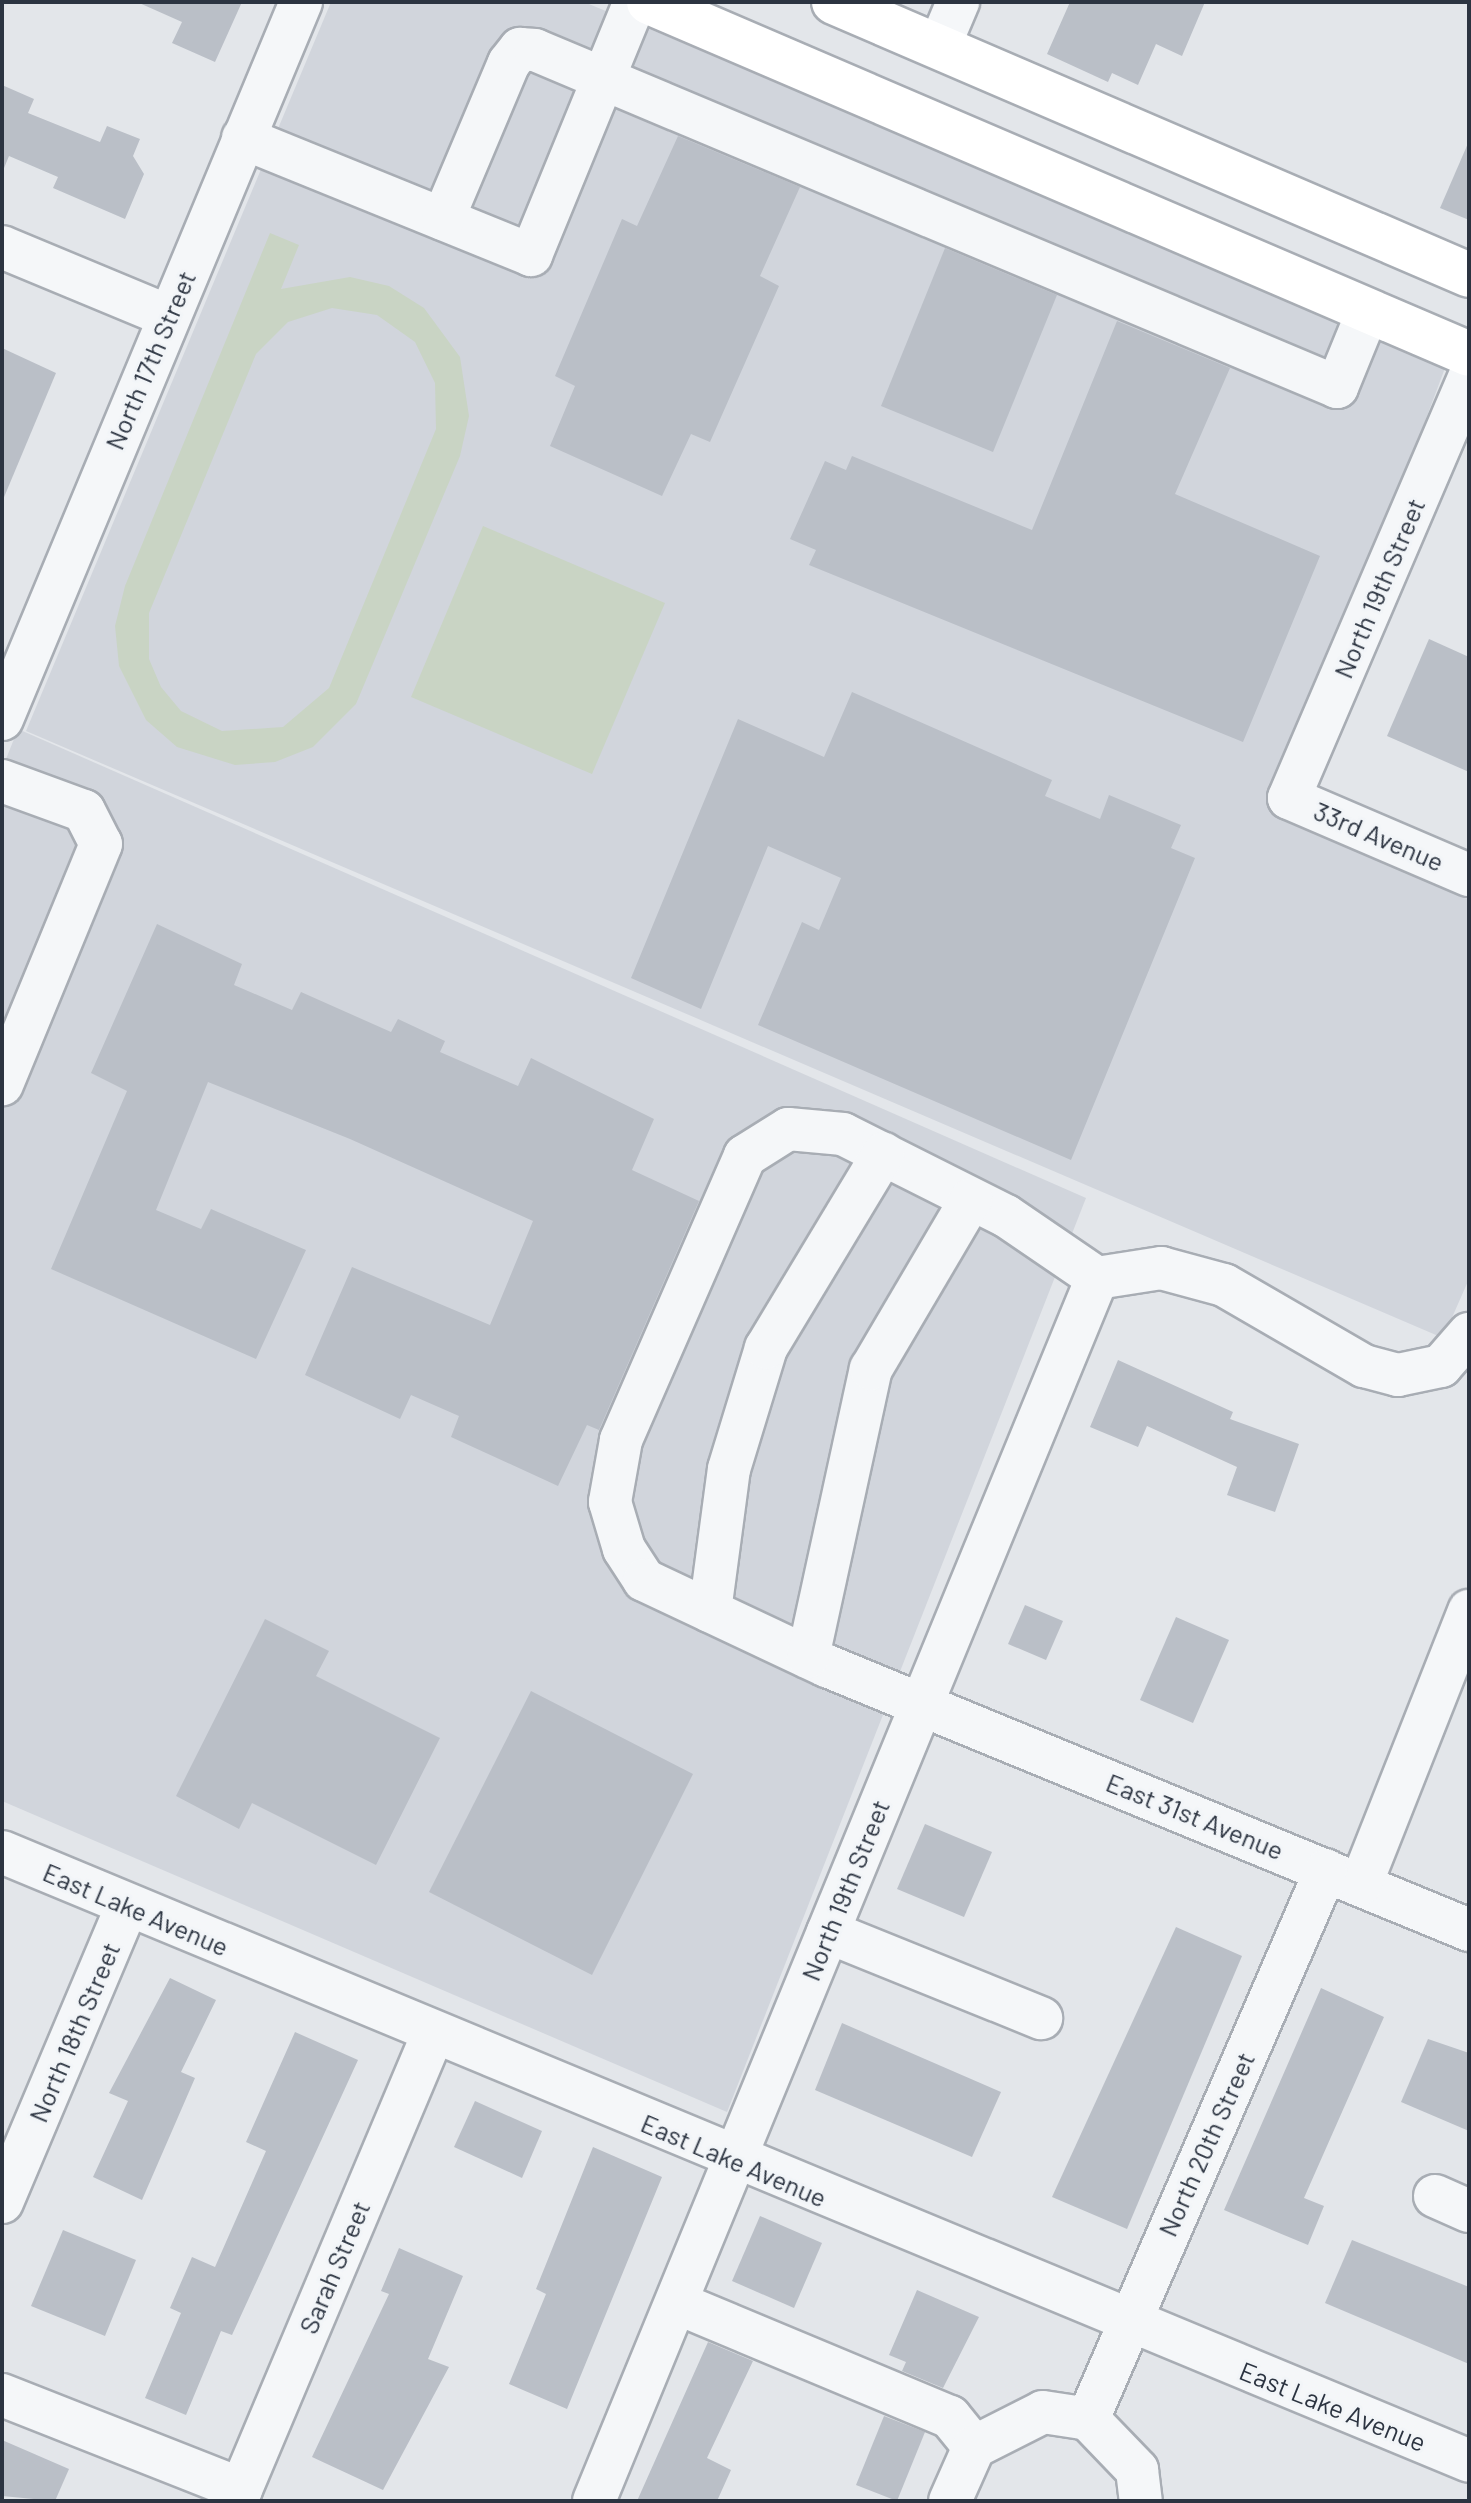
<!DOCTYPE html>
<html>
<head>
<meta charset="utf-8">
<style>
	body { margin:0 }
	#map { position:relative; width:1471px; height:2503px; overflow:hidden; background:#e3e6ea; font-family:Barlow,sans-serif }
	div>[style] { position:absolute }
	.built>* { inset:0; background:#d1d5dc }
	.green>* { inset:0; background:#c9d4c4 }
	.building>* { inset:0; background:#babfc7 }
	.roads { filter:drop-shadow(2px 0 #a8adb4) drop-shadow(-2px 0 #a8adb4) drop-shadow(0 2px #a8adb4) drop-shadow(0 -2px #a8adb4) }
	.minor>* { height:42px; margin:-21px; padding:0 21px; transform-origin:21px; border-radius:21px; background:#f5f7f9 }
	.major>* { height:44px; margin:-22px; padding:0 22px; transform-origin:22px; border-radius:22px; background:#fff }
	span { translate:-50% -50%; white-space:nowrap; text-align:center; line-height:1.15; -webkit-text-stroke:6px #f2f5f8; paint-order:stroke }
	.street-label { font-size:26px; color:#2c3441 }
	.frame { position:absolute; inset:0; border:4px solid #2c3441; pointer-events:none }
</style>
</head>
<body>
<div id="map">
	<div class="built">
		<i style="clip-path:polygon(331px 2px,584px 2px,1448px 360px,1277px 816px,1469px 900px,1469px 1279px,1443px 1338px,26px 731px)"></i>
		<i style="clip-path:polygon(18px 729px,1086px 1198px,727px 2112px,2px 1801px,2px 769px)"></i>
	</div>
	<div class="green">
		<i style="clip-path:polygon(evenodd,270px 233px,299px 245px,281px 289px,350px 277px,389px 286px,424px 308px,460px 357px,469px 416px,460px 456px,356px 704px,313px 747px,275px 762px,235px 765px,177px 747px,146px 720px,119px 666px,115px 626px,125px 586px,270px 233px,332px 308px,377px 315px,415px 342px,435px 383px,436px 429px,329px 688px,283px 727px,222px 731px,181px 711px,161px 687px,149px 659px,149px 613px,256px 354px,288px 322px,332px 308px)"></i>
		<i style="clip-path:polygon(483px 526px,665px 603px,592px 774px,411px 697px)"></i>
	</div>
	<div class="building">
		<i style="clip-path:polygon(137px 2px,242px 2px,215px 62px,172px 43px,182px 22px)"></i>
		<i style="clip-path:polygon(1070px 2px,1205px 2px,1182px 56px,1156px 44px,1138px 85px,1112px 73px,1108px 82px,1047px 54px)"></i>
		<i style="clip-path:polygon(2px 85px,34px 99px,28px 113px,100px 142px,107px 126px,140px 139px,133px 156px,144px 174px,125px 219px,53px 188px,58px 177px,9px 156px,2px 173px)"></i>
		<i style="clip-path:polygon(678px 136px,800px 187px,760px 276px,779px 286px,710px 442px,691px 434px,662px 496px,550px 446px,575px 386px,555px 376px,622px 219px,637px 226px)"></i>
		<i style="clip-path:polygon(1469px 141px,1469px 220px,1440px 208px)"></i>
		<i style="clip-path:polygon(945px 248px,1057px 295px,993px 452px,881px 406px)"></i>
		<i style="clip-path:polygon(1117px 321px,1230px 368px,1175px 494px,1320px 556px,1243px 742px,809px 565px,816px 550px,790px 539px,825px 461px,846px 470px,852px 456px,1032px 530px)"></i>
		<i style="clip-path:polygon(2px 348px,56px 373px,2px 502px)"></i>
		<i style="clip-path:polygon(1429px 639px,1469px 657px,1469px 772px,1387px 736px)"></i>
		<i style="clip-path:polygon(852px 692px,1052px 780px,1045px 796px,1100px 819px,1109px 795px,1181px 825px,1171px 848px,1195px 858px,1071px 1160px,758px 1025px,802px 922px,819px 930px,841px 878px,768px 846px,701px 1009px,631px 978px,738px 719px,824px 757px)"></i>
		<i style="clip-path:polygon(157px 924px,242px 964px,234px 985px,292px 1010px,301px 992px,391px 1032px,398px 1019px,445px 1041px,440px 1052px,518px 1086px,531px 1058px,654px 1119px,632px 1170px,699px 1201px,599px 1430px,587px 1425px,558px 1486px,451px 1437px,459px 1416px,411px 1395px,400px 1419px,305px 1375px,352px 1267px,490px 1325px,533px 1221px,350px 1139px,208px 1082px,156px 1210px,201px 1229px,211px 1209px,306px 1250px,256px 1359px,51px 1269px,127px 1091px,91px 1073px)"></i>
		<i style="clip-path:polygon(1118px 1360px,1233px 1412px,1230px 1419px,1299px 1444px,1275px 1512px,1227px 1495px,1237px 1467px,1147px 1426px,1138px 1447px,1090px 1427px)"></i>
		<i style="clip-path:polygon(1025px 1605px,1063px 1621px,1046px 1660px,1008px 1644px)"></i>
		<i style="clip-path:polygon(1176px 1617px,1229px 1640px,1193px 1723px,1140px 1700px)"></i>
		<i style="clip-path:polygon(265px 1619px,329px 1651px,316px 1676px,440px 1738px,376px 1865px,252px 1803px,239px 1829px,176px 1796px)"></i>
		<i style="clip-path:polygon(531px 1691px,693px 1774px,592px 1975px,429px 1892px)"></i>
		<i style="clip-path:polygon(925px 1824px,992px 1852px,964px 1917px,897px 1889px)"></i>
		<i style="clip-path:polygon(1176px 1927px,1242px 1956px,1127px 2229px,1052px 2197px)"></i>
		<i style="clip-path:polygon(170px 1978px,216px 2000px,181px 2072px,195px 2078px,142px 2200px,93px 2177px,128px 2101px,109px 2093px)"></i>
		<i style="clip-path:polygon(1321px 1988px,1384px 2017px,1304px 2198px,1324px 2206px,1308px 2245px,1224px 2210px)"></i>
		<i style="clip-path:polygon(842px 2023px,1001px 2092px,972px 2157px,815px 2090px)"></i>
		<i style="clip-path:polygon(295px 2032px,358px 2060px,232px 2335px,221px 2331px,186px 2415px,145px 2398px,181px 2313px,170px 2308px,192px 2257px,215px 2267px,266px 2151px,246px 2142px)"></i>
		<i style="clip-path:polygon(1428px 2039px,1469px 2053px,1469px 2131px,1401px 2102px)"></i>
		<i style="clip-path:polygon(475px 2101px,542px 2131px,522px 2178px,454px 2147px)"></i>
		<i style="clip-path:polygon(593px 2147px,662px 2177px,567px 2409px,509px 2384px,546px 2294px,536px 2289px)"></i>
		<i style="clip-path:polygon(760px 2216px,822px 2243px,794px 2308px,732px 2281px)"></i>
		<i style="clip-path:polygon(63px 2230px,136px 2260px,105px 2336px,31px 2306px)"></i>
		<i style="clip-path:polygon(1352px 2240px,1469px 2287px,1469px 2364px,1325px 2303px)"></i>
		<i style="clip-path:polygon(399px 2248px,463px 2276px,428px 2359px,449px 2367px,383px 2490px,312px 2457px,389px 2294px,381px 2291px)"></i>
		<i style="clip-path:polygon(917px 2290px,979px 2317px,943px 2388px,902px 2371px,906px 2362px,889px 2355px)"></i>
		<i style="clip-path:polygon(708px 2342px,753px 2361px,707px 2458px,731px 2470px,717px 2501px,637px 2501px)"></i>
		<i style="clip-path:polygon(884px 2416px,925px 2432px,897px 2501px,856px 2485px)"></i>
		<i style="clip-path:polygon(2px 2440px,69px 2469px,55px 2501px,2px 2496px)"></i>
	</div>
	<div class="roads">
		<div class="minor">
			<i style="left:939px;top:47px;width:49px;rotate:-67.1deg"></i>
			<i style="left:243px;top:138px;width:311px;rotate:22.1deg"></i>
			<i style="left:531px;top:255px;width:274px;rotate:-67.7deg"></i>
			<i style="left:443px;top:219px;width:169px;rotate:-67.1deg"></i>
			<i style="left:509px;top:63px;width:18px;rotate:-52deg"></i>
			<i style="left:520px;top:49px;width:15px;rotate:4deg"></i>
			<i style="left:535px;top:50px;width:870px;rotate:22.79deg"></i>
			<i style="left:1337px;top:387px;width:82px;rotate:-67.8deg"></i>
			<i style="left:2px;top:247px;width:180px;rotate:22.6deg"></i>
			<i style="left:1469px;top:378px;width:457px;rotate:113.2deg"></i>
			<i style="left:1289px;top:798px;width:196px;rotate:23.2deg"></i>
			<i style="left:2px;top:719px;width:777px;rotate:-67.36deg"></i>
			<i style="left:2px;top:781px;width:87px;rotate:20.1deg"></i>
			<i style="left:84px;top:811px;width:37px;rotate:63deg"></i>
			<i style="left:101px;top:844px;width:260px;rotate:112.4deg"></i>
			<i style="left:1097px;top:1278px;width:110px;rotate:-145.7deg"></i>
			<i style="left:1006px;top:1216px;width:182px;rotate:-153.3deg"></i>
			<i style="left:843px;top:1134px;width:55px;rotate:-174.8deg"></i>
			<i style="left:788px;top:1129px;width:51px;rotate:147.9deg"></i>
			<i style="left:745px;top:1156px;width:310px;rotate:113.6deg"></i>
			<i style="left:621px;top:1440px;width:63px;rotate:100.1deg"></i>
			<i style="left:610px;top:1502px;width:49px;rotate:73.4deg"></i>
			<i style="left:624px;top:1549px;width:37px;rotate:57deg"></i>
			<i style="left:644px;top:1580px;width:202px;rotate:25.2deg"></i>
			<i style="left:827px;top:1666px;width:694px;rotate:22.35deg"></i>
			<i style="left:1097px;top:1278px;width:65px;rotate:-8.9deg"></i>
			<i style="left:1161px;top:1268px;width:65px;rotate:15.1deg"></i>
			<i style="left:1224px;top:1285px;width:162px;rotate:30.1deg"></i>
			<i style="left:1364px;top:1366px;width:35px;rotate:15deg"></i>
			<i style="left:1398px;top:1375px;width:44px;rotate:-11.8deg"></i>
			<i style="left:1441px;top:1366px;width:43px;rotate:-48.8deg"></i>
			<i style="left:710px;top:1611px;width:143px;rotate:-82.4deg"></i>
			<i style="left:729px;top:1469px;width:127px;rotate:-73deg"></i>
			<i style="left:766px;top:1348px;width:227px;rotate:-58.9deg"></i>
			<i style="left:808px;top:1657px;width:295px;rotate:-77.7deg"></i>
			<i style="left:871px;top:1369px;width:197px;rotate:-59.5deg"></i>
			<i style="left:2px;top:1852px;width:1588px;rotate:22.54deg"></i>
			<i style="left:1361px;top:1884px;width:294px;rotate:-68.4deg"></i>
			<i style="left:828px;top:1932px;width:230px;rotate:22deg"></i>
			<i style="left:1435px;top:2196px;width:37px;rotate:24deg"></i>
			<i style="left:2px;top:2202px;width:321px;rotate:-67.1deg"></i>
			<i style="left:677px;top:2303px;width:296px;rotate:22.7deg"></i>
			<i style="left:950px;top:2417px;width:38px;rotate:51deg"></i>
			<i style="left:2px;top:2395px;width:257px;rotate:21.5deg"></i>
			<i style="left:1088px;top:2419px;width:598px;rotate:-66.56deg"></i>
			<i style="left:236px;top:2501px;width:507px;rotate:-67.13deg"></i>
			<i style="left:594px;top:2501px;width:1322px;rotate:-67.64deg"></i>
			<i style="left:950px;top:2501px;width:59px;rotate:-66deg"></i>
			<i style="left:974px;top:2447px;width:77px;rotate:-26.9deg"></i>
			<i style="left:1043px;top:2412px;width:46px;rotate:8.8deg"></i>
			<i style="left:1088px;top:2419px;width:71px;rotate:46.1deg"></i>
			<i style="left:1137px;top:2470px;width:31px;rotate:83deg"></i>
		</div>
		<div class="major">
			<i style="left:649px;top:2px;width:892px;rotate:23.23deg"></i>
			<i style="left:834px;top:2px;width:691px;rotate:23.26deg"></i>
		</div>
	</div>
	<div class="street-label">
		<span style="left:150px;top:360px;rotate:-67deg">North 17th Street</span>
		<span style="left:1379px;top:588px;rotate:-67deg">North 19th Street</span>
		<span style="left:1379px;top:836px;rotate:23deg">33rd Avenue</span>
		<span style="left:1195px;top:1816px;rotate:22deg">East 31st Avenue</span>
		<span style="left:845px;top:1890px;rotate:-68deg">North 19th Street</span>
		<span style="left:136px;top:1909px;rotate:23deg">East Lake Avenue</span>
		<span style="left:74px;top:2032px;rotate:-67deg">North 18th Street</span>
		<span style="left:1206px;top:2144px;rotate:-66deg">North 20th Street</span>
		<span style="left:734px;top:2160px;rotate:23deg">East Lake Avenue</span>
		<span style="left:334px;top:2267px;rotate:-67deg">Sarah Street</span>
		<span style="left:1333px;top:2406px;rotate:22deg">East Lake Avenue</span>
	</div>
	<div class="frame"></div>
</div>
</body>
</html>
